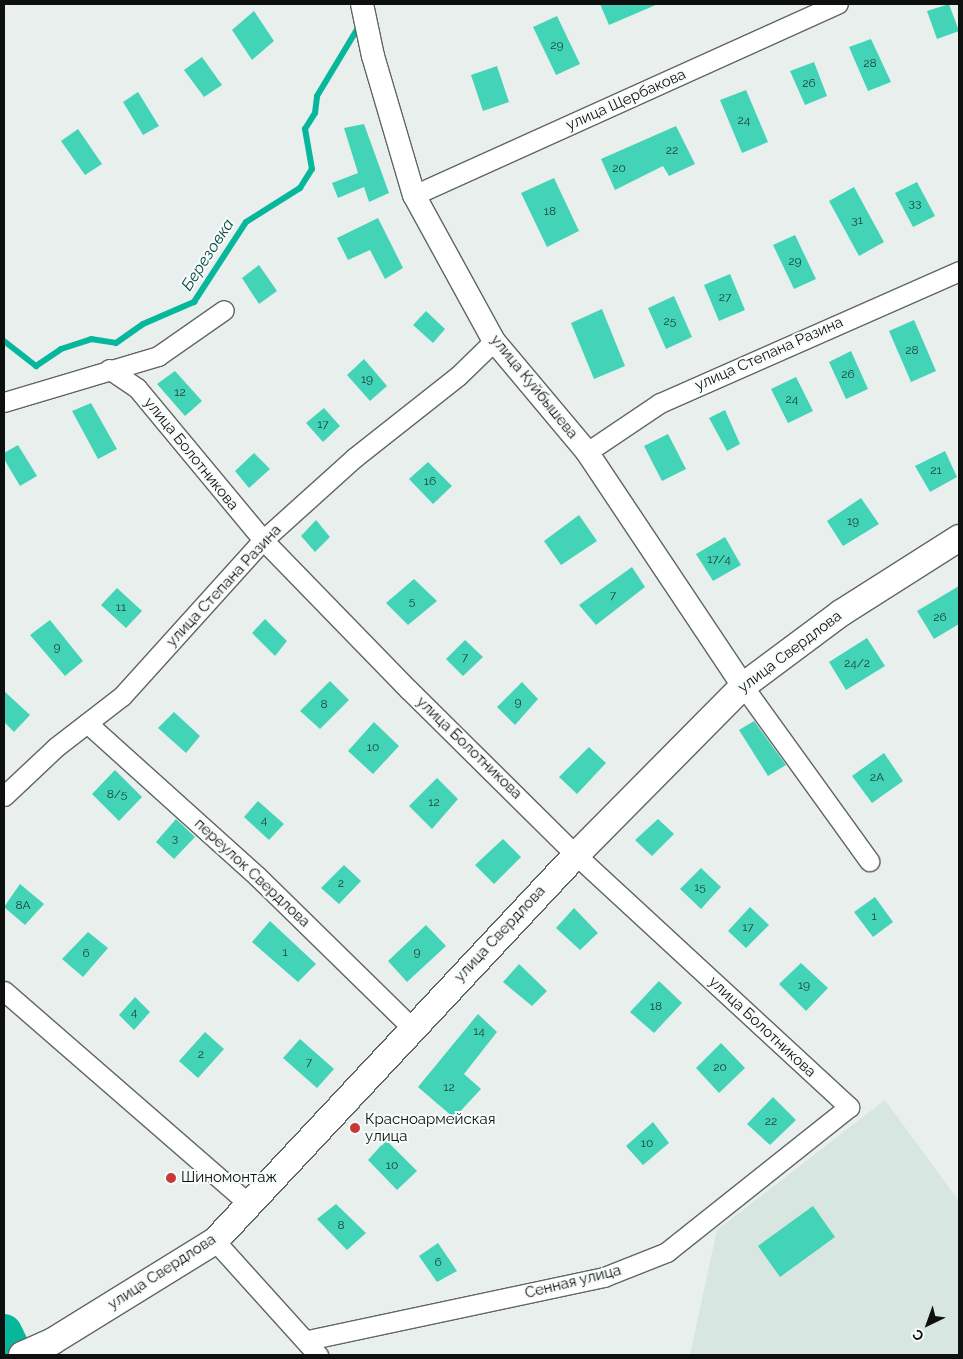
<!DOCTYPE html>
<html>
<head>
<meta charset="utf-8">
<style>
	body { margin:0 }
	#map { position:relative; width:963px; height:1359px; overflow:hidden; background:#e9efed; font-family:Raleway,sans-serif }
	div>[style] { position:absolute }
	.built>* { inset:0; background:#d7e6e1 }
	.stream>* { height:6px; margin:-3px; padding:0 3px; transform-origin:3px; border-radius:3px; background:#07b79c }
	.river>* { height:36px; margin:-18px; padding:0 18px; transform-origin:18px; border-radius:18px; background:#07b79c }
	.building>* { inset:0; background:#43d4b8 }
	.roads { filter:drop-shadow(1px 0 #616665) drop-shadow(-1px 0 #616665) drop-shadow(0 1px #616665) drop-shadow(0 -1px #616665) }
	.minor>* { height:19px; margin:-9.5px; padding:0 9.5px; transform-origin:9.5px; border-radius:9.5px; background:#fff }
	.tertiary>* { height:22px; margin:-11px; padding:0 11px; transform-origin:11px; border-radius:11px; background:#fff }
	.secondary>* { height:26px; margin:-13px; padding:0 13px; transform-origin:13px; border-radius:13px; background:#fff }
	.dots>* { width:14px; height:14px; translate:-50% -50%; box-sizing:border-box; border:2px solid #f6fcfb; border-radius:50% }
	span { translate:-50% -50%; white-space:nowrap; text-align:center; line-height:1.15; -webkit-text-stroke:4px #f6fcfb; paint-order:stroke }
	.number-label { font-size:12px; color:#1b4139 }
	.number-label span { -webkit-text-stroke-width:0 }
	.street-label { font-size:15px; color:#0e100f }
	.poi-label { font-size:15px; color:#0e100f }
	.left { translate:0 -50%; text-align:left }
	.water-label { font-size:16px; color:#04463a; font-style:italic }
	.frame { position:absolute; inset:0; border:5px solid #0e100f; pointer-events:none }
	.north { position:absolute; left:903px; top:1299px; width:50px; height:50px; -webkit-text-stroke:4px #f6fcfb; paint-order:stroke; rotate:222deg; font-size:14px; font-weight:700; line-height:20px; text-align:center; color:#0e100f }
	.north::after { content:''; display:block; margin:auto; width:18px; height:22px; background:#0e100f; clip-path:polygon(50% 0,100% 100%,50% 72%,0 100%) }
</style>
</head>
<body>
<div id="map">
	<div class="built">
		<i style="clip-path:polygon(885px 1100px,959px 1201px,959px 1355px,690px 1355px,717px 1230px)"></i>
	</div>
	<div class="stream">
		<i style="left:4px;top:341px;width:41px;rotate:38deg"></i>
		<i style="left:36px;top:366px;width:30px;rotate:-34deg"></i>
		<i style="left:61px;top:349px;width:32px;rotate:-18deg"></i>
		<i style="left:91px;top:339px;width:25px;rotate:9deg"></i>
		<i style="left:116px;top:343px;width:33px;rotate:-35deg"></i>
		<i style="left:143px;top:324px;width:56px;rotate:-23.3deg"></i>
		<i style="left:194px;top:302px;width:95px;rotate:-57deg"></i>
		<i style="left:246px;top:222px;width:64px;rotate:-32.2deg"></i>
		<i style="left:300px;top:188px;width:22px;rotate:-58deg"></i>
		<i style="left:312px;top:169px;width:41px;rotate:-99.9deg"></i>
		<i style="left:305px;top:129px;width:19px;rotate:-58deg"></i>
		<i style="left:315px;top:113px;width:17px;rotate:-83deg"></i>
		<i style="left:317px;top:96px;width:82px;rotate:-59deg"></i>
	</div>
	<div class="river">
		<i style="left:4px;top:1332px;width:25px;rotate:64deg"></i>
	</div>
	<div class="building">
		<i style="clip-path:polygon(600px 4px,658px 4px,609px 25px)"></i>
		<i style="clip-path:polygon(949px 4px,959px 31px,937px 39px,927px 11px)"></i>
		<i style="clip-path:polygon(254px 11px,274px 41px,252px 60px,232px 30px)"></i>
		<i style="clip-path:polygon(557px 16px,580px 64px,556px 75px,533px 27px)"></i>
		<i style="clip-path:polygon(871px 39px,891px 82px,868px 91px,849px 47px)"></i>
		<i style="clip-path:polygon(202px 57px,222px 85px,204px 97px,184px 70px)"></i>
		<i style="clip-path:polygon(814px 62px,827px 96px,805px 105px,790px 71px)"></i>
		<i style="clip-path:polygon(497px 66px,509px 102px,483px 111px,471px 75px)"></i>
		<i style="clip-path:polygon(746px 90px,768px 142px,742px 153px,720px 100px)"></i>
		<i style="clip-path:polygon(138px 92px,159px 126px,143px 135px,123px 102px)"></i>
		<i style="clip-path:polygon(364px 124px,389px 193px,369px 202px,364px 187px,338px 198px,332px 183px,358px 173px,344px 128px)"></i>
		<i style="clip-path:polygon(676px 126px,695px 164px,669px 176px,663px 166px,615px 190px,601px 159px)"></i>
		<i style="clip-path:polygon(78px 129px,102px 164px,85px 175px,61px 141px)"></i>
		<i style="clip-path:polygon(554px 178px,579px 231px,547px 247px,521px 193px)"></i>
		<i style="clip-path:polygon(917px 182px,935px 216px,913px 227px,895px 193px)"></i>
		<i style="clip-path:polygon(854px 187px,884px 242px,859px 256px,829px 201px)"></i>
		<i style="clip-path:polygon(378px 218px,403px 268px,385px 279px,370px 250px,348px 260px,337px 238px)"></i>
		<i style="clip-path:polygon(795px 235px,816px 279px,794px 289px,773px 245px)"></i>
		<i style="clip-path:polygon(259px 265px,277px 291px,259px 304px,242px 278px)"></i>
		<i style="clip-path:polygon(730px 274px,745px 310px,719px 321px,704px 285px)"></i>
		<i style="clip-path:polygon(674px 296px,692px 337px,666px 349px,648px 308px)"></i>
		<i style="clip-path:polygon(602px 309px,625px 366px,594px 379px,571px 323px)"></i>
		<i style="clip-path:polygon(426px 311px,445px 329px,433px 343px,413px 325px)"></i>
		<i style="clip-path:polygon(914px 320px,936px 371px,911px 382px,889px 331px)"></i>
		<i style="clip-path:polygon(851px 351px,868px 389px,846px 399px,829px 362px)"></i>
		<i style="clip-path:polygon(364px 359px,387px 386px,370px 401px,347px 375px)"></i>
		<i style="clip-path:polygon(175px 371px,202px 401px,185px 416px,157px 384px)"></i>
		<i style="clip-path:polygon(796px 377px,813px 411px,788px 423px,771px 389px)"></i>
		<i style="clip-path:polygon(91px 403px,117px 449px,98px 459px,72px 411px)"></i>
		<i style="clip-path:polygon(324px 408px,340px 426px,323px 442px,306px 423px)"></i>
		<i style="clip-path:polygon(725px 410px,740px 444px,727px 451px,709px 418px)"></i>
		<i style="clip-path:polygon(668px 434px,686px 469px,662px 481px,644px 446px)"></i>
		<i style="clip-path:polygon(18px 445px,37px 476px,20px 486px,4px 459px,4px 453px)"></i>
		<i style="clip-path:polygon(945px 451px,957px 477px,930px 492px,915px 466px)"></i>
		<i style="clip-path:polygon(254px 453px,270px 469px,249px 488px,235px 471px)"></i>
		<i style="clip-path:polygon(428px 462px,452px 486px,433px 504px,409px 479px)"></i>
		<i style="clip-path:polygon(861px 498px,879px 524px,843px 546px,827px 521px)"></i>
		<i style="clip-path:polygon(579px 515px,597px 541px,561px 565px,544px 541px)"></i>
		<i style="clip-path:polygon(316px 520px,330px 537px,315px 552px,301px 536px)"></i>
		<i style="clip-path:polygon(725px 537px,741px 565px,713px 581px,696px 554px)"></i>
		<i style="clip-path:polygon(632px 567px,645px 587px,596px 625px,579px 605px)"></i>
		<i style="clip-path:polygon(414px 579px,437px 601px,408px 625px,386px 603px)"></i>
		<i style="clip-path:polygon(959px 586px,959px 624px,934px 639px,917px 611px)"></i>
		<i style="clip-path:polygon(117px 588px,142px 611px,126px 628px,101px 605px)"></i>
		<i style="clip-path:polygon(265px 619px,287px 641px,275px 656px,252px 633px)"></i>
		<i style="clip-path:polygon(50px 620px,83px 661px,65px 676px,30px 635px)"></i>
		<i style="clip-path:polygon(867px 638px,885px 666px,846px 690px,829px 662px)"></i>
		<i style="clip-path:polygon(465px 640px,483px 657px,463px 676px,446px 659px)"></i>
		<i style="clip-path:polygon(330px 681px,349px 700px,320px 729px,300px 711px)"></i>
		<i style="clip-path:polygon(522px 682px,538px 699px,515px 725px,497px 707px)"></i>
		<i style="clip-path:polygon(4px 691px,30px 715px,14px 732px,4px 722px)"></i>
		<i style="clip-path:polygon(174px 712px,200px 736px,186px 753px,158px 728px)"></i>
		<i style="clip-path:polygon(754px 721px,786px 765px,768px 776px,739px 730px)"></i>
		<i style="clip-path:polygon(374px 722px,399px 746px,373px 774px,348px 751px)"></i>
		<i style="clip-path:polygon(589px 747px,606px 763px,577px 794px,559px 777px)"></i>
		<i style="clip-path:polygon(884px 753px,903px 781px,872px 803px,852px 776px)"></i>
		<i style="clip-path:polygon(115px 770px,142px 797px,119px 821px,92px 794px)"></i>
		<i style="clip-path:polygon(437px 778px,458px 799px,432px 829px,409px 806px)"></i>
		<i style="clip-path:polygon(258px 801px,284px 824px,269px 840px,244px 817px)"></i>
		<i style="clip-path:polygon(176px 819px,195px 837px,174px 859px,156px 842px)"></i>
		<i style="clip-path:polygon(658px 819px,674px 834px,652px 856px,635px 840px)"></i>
		<i style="clip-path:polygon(503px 839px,521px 857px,494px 884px,475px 865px)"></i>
		<i style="clip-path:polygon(344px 865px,361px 881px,339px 904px,321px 888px)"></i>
		<i style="clip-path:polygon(701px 868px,721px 887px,701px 909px,680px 889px)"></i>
		<i style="clip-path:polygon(20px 884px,44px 904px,25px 925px,4px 907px)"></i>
		<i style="clip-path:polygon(875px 897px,893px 922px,873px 937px,854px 912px)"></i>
		<i style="clip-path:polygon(750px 907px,769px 925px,746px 948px,728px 931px)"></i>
		<i style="clip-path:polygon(574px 908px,598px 933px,580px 950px,556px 928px)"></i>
		<i style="clip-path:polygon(270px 921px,316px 964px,298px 982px,252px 942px)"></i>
		<i style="clip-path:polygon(426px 925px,446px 946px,407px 982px,388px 961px)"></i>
		<i style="clip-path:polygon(88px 932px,108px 948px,83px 977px,62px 959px)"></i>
		<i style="clip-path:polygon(801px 963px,828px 988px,806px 1011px,779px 984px)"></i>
		<i style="clip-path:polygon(519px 964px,547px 991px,532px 1006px,503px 982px)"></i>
		<i style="clip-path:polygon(659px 981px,682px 1003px,654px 1033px,630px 1012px)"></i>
		<i style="clip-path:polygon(135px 997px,150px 1012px,134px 1030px,119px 1015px)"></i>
		<i style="clip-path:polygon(478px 1014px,497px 1032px,464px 1074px,481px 1089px,454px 1118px,418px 1087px)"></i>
		<i style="clip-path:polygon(205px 1032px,224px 1049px,198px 1078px,179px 1061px)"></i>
		<i style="clip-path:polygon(300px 1039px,334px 1069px,317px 1088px,283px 1058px)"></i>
		<i style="clip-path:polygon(721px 1043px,745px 1068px,719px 1093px,696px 1068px)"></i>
		<i style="clip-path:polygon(773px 1097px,796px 1120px,770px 1145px,747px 1124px)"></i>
		<i style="clip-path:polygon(653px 1122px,669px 1143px,643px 1165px,626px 1146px)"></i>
		<i style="clip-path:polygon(386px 1140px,417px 1171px,397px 1190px,368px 1160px)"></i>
		<i style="clip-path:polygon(336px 1204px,366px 1233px,347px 1250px,317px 1219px)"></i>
		<i style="clip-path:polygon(813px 1206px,835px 1237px,780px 1277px,758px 1246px)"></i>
		<i style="clip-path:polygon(438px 1243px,457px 1271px,437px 1282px,419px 1256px)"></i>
	</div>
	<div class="roads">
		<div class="minor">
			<i style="left:414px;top:195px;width:465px;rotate:-24.3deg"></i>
			<i style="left:109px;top:369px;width:34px;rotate:34deg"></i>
			<i style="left:137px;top:388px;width:197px;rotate:50.3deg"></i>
			<i style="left:263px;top:540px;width:209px;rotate:45.8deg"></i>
			<i style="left:409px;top:690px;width:235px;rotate:44.7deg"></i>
			<i style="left:576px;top:855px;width:372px;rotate:42.7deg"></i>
			<i style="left:849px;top:1107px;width:233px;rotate:141.5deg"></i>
			<i style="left:667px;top:1252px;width:68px;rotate:158.4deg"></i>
			<i style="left:604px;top:1277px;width:303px;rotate:168deg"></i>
			<i style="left:4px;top:402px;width:161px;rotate:-16.6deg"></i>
			<i style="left:158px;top:356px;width:80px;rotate:-34.9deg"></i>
			<i style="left:587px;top:452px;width:88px;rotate:-33.9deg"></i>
			<i style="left:660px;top:403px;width:327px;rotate:-23.8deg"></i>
			<i style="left:743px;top:686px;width:216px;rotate:54.2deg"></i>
			<i style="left:87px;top:723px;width:230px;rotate:42deg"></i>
			<i style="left:258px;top:877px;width:216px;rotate:44.4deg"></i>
			<i style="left:4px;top:796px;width:71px;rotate:-43.3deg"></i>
			<i style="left:56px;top:747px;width:83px;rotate:-37.7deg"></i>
			<i style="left:122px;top:696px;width:210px;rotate:-47.9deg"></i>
			<i style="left:263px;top:540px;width:122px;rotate:-42deg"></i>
			<i style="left:354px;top:458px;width:132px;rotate:-38.3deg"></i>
			<i style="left:458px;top:376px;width:50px;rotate:-44.2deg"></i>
			<i style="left:4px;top:991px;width:323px;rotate:41deg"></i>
			<i style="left:215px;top:1241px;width:154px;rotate:47.9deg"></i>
		</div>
		<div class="tertiary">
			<i style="left:362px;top:4px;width:53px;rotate:78.1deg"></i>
			<i style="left:373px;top:56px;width:145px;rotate:73.6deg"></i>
			<i style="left:414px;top:195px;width:166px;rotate:61.3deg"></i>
			<i style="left:494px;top:341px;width:145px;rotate:50deg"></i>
			<i style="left:587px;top:452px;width:281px;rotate:56.3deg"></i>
		</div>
		<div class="secondary">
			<i style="left:22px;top:1355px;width:34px;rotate:-24deg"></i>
			<i style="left:53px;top:1341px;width:190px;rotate:-31.7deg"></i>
			<i style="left:215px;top:1241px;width:529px;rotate:-46.92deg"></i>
			<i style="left:576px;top:855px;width:238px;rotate:-45.3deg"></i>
			<i style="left:743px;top:686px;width:122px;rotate:-36.7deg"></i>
			<i style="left:841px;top:613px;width:140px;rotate:-32.4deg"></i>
		</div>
	</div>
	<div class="dots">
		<i style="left:355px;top:1128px;background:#c83934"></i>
		<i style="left:171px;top:1178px;background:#c83934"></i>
	</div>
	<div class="number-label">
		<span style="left:557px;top:46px">29</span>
		<span style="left:870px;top:64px">28</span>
		<span style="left:809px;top:84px">26</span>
		<span style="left:744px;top:121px">24</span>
		<span style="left:672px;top:151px">22</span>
		<span style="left:619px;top:169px">20</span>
		<span style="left:915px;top:204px">33</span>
		<span style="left:550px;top:212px">18</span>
		<span style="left:857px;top:221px">31</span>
		<span style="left:795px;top:262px">29</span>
		<span style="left:725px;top:298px">27</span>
		<span style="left:670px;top:322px">25</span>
		<span style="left:912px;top:351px">28</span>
		<span style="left:848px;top:375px">26</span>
		<span style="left:367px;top:380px">19</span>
		<span style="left:180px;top:393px">12</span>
		<span style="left:792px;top:400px">24</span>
		<span style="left:323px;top:425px">17</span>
		<span style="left:936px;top:471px">21</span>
		<span style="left:430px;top:482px">16</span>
		<span style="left:853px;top:522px">19</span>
		<span style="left:719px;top:560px">17/4</span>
		<span style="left:613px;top:596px">7</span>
		<span style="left:412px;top:602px">5</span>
		<span style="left:121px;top:608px">11</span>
		<span style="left:940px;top:618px">26</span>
		<span style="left:57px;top:648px">9</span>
		<span style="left:465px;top:658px">7</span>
		<span style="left:857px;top:664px">24/2</span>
		<span style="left:518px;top:703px">9</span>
		<span style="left:324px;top:705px">8</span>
		<span style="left:373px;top:748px">10</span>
		<span style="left:877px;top:778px">2А</span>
		<span style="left:117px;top:795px">8/5</span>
		<span style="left:434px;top:803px">12</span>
		<span style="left:264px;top:821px">4</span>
		<span style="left:175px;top:839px">3</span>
		<span style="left:341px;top:884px">2</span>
		<span style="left:700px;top:888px">15</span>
		<span style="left:23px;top:906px">8А</span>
		<span style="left:874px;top:917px">1</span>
		<span style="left:748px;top:928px">17</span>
		<span style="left:285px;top:953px">1</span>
		<span style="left:417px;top:953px">9</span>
		<span style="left:86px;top:954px">6</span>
		<span style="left:804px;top:986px">19</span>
		<span style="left:656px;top:1007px">18</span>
		<span style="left:134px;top:1013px">4</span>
		<span style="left:479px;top:1032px">14</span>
		<span style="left:201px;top:1055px">2</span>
		<span style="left:309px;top:1063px">7</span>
		<span style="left:720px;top:1068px">20</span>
		<span style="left:449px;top:1088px">12</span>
		<span style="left:771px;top:1122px">22</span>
		<span style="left:647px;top:1144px">10</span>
		<span style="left:392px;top:1166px">10</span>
		<span style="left:341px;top:1226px">8</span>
		<span style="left:438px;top:1263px">6</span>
	</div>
	<div class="street-label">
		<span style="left:626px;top:100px;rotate:-24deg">улица Щербакова</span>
		<span style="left:769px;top:354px;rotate:-24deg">улица Степана Разина</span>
		<span style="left:534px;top:387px;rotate:51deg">улица Куйбышева</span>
		<span style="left:191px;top:454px;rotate:51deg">улица Болотникова</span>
		<span style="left:224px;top:586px;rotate:-47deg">улица Степана Разина</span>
		<span style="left:790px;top:652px;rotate:-37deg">улица Свердлова</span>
		<span style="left:469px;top:748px;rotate:44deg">улица Болотникова</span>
		<span style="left:252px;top:873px;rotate:43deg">переулок Свердлова</span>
		<span style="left:500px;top:934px;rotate:-47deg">улица Свердлова</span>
		<span style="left:762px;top:1027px;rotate:43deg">улица Болотникова</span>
		<span style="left:162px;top:1272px;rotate:-33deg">улица Свердлова</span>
		<span style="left:573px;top:1282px;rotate:-14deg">Сенная улица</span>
	</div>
	<div class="poi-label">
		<span class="left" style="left:365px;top:1128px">Красноармейская<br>улица</span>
		<span class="left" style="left:181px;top:1178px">Шиномонтаж</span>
	</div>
	<div class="water-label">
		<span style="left:208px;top:255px;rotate:-57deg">Березовка</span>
	</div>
	<div class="frame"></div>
	<div class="north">С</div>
</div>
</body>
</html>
